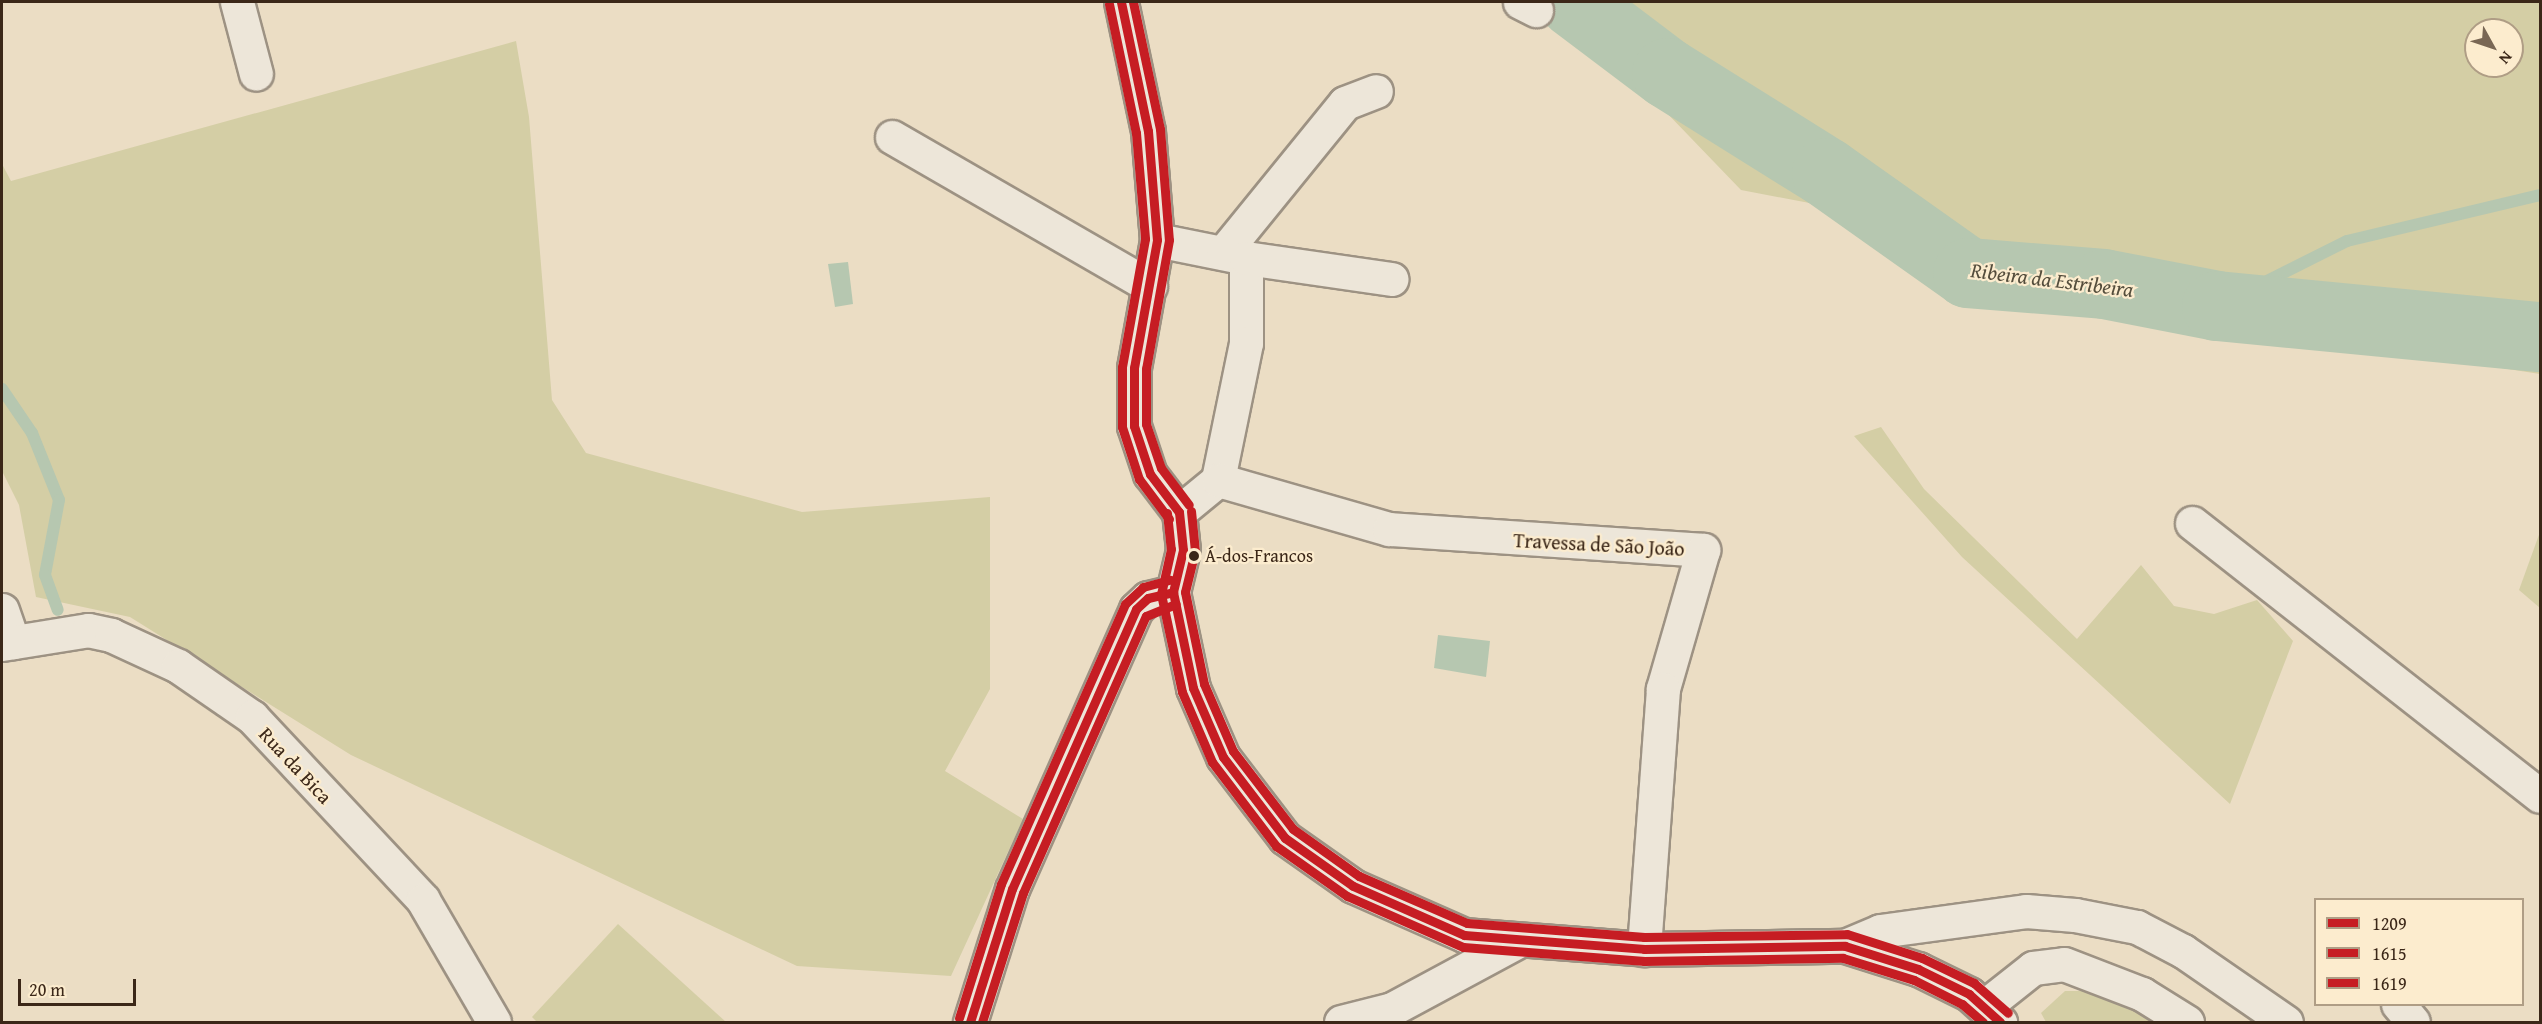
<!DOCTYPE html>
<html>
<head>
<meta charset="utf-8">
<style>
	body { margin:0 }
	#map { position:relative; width:2542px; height:1024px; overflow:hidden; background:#ebddc4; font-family:"Gentium Book Plus",serif }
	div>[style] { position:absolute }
	.green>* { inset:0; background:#d4cea5 }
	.water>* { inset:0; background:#b6c7b0 }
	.stream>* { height:12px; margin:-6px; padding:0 6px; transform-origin:6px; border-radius:6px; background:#b6c7b0 }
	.river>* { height:70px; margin:-35px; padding:0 35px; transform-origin:35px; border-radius:35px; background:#b6c7b0 }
	.roads { filter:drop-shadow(2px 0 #9d9283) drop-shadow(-2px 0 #9d9283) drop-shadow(0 2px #9d9283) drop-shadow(0 -2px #9d9283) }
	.minor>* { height:33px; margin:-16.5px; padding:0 16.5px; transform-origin:16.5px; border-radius:16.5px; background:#ede6d9 }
	.bus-1>* { height:9px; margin:-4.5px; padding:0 4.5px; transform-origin:4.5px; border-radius:4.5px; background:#c61d23 }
	.bus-2>* { height:9px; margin:-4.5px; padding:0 4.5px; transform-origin:4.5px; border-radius:4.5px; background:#c61d23 }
	.bus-3>* { height:9px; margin:-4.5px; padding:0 4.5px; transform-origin:4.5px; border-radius:4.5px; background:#c61d23 }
	.dots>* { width:16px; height:16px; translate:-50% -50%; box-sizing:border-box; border:3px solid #fcecce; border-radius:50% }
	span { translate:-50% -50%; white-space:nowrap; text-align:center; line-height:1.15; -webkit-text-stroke:4.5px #fcecce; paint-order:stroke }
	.bus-label { font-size:18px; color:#3b2718 }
	.left { translate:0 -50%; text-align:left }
	.street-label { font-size:20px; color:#3b2718 }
	.water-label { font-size:21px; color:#544d3c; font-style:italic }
	.frame { position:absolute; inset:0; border:3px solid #3b2718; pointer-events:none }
	.legend { position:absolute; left:2314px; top:898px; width:210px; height:108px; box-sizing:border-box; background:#fcecce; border:2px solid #af9d85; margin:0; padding:8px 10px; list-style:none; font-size:18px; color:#3b2718 }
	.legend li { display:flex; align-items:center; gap:12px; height:30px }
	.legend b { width:30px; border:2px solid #af9d85 }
	.north { position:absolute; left:2464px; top:18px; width:60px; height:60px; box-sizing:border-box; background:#fcecce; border:2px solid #af9d85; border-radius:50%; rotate:130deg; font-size:16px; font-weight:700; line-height:24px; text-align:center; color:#3b2718 }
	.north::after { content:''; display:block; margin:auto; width:21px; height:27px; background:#796754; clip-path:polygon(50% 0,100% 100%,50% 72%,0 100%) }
	.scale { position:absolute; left:18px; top:979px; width:118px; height:27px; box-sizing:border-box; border:3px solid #3b2718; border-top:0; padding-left:8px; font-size:18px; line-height:21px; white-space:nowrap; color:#3b2718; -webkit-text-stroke:4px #fcecce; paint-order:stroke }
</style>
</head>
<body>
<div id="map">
	<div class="green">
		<i style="clip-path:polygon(evenodd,1560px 2px,2540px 2px,2540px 374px,1999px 290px,1988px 306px,1820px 205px,1741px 190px,1560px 2px,2476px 30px,2512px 30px,2512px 66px,2476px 66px,2476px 30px)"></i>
		<i style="clip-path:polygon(516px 41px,529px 117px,552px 400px,586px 453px,802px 512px,990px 497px,990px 689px,945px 771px,1023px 819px,951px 976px,797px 966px,351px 755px,130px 617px,36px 597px,19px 505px,2px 471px,2px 164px,11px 181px)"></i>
		<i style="clip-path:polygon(1881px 427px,1924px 489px,2077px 639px,2141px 565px,2174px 606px,2214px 614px,2257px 600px,2293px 641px,2230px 804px,1962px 557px,1854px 436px)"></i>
		<i style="clip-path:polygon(2540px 532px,2540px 608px,2519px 590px)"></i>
		<i style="clip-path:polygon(618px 924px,726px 1022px,537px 1022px,532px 1017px)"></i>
		<i style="clip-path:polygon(2065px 991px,2100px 991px,2162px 1022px,2046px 1022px,2041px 1013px)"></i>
	</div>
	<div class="water">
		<i style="clip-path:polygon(848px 262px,853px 304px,835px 307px,828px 264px)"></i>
		<i style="clip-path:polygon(1438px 635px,1490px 641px,1486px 677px,1434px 668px)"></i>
	</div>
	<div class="stream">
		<i style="left:2217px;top:306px;width:145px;rotate:-26.6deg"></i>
		<i style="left:2347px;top:241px;width:198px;rotate:-13.4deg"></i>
		<i style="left:2px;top:389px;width:53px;rotate:55.7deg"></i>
		<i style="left:32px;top:433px;width:72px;rotate:68.1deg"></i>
		<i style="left:59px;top:500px;width:76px;rotate:100.6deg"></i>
		<i style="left:45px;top:575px;width:37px;rotate:70deg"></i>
	</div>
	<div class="river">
		<i style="left:1573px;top:2px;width:118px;rotate:37.1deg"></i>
		<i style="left:1667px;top:73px;width:189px;rotate:32deg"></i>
		<i style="left:1827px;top:173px;width:173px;rotate:35.3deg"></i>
		<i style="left:1968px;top:273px;width:136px;rotate:4.6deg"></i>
		<i style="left:2104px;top:284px;width:115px;rotate:11deg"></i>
		<i style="left:2217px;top:306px;width:324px;rotate:5.5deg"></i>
	</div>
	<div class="roads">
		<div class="minor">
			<i style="left:237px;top:2px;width:74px;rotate:75.2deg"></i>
			<i style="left:1121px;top:2px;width:132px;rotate:78.2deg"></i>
			<i style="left:1148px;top:131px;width:109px;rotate:85.3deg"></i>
			<i style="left:1157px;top:240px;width:130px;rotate:100.2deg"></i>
			<i style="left:1134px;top:368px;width:58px;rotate:90deg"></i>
			<i style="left:1134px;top:426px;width:51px;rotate:71.6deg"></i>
			<i style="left:1150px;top:474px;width:48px;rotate:52.7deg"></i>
			<i style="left:1520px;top:2px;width:18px;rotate:27deg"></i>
			<i style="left:892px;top:137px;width:298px;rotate:30deg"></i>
			<i style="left:1157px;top:240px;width:91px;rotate:11.4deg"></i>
			<i style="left:1246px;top:258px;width:85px;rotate:90deg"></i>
			<i style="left:1246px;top:343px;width:140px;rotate:101.6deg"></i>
			<i style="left:1223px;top:253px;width:193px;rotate:-50.9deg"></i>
			<i style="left:1345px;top:103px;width:33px;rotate:-21deg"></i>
			<i style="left:1246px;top:258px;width:147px;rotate:8.2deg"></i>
			<i style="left:1179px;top:512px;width:38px;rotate:84deg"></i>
			<i style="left:1183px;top:550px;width:43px;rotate:103.4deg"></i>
			<i style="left:1173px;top:592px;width:98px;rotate:78.2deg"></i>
			<i style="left:1193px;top:688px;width:75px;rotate:66.5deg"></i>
			<i style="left:1223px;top:757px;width:102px;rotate:52.6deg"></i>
			<i style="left:1285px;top:838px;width:83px;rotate:35.2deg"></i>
			<i style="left:1353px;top:886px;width:121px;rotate:23.8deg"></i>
			<i style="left:1464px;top:935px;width:181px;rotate:4.4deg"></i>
			<i style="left:1644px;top:949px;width:201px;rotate:-0.9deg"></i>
			<i style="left:1845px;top:946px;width:77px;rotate:17.5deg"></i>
			<i style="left:1918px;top:969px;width:57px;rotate:26.1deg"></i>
			<i style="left:1969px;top:994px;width:42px;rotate:42.1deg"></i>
			<i style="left:1179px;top:512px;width:50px;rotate:-39.4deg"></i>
			<i style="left:1218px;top:480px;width:178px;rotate:16deg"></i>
			<i style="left:1389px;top:529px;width:315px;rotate:3.8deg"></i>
			<i style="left:1703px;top:550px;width:145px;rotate:106.1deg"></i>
			<i style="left:1663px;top:689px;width:261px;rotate:94.2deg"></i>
			<i style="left:2192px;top:523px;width:442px;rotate:38.1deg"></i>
			<i style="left:2px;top:610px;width:34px;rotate:71deg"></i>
			<i style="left:2px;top:644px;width:87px;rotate:-9.2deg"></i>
			<i style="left:88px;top:630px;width:24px;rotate:12deg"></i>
			<i style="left:111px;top:635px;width:74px;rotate:24.8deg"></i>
			<i style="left:178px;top:666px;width:90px;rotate:34.6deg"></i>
			<i style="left:252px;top:717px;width:250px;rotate:46.9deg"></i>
			<i style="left:423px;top:900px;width:141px;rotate:59.8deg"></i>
			<i style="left:1845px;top:946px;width:38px;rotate:-23deg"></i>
			<i style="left:1880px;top:931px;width:147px;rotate:-7.8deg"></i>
			<i style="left:2026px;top:911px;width:49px;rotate:4.7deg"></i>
			<i style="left:2075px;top:915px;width:63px;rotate:11deg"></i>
			<i style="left:2137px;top:927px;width:52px;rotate:27.6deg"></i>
			<i style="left:2183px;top:951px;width:125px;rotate:34.6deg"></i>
			<i style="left:2398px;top:1004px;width:23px;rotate:50deg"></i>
			<i style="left:1985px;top:1006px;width:61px;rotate:-38.4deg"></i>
			<i style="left:2033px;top:968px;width:31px;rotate:-7deg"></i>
			<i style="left:2064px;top:964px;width:84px;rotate:21deg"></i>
			<i style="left:2142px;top:994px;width:53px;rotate:31.9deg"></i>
			<i style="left:970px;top:1022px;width:139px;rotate:-72.5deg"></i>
			<i style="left:1012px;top:889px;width:306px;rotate:-66.1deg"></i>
			<i style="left:1136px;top:609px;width:16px;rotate:-43deg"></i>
			<i style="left:1148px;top:598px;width:26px;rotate:-13deg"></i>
			<i style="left:1341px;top:1022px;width:53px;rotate:-14.3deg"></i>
			<i style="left:1392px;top:1009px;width:145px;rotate:-28.3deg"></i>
		</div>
	</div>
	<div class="bus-1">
		<i style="left:1121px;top:2px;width:132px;rotate:78.2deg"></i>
		<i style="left:1148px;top:131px;width:109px;rotate:85.3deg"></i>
		<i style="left:1157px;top:240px;width:130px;rotate:100.2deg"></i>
		<i style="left:1134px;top:368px;width:58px;rotate:90deg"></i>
		<i style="left:1134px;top:426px;width:51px;rotate:71.6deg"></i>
		<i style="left:1150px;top:474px;width:48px;rotate:52.7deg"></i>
		<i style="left:1179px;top:512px;width:38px;rotate:84deg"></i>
		<i style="left:1183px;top:550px;width:43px;rotate:103.4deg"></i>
		<i style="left:1173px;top:592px;width:98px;rotate:78.2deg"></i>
		<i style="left:1193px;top:688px;width:75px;rotate:66.5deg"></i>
		<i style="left:1223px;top:757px;width:102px;rotate:52.6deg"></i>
		<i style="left:1285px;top:838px;width:83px;rotate:35.2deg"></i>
		<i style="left:1353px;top:886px;width:121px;rotate:23.8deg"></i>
		<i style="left:1464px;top:935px;width:181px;rotate:4.4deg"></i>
		<i style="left:1644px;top:949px;width:201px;rotate:-0.9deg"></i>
		<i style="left:1845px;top:946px;width:77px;rotate:17.5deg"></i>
		<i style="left:1918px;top:969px;width:57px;rotate:26.1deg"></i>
		<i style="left:1969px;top:994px;width:42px;rotate:42.1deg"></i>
		<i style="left:970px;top:1022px;width:139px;rotate:-72.5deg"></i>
		<i style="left:1012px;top:889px;width:306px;rotate:-66.1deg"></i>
		<i style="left:1136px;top:609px;width:16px;rotate:-43deg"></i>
		<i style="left:1148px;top:598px;width:26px;rotate:-13deg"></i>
	</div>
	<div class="bus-2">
		<i style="left:1109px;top:4px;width:132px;rotate:78.2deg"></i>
		<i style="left:1136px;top:133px;width:106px;rotate:85.1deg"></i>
		<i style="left:1145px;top:239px;width:130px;rotate:100.2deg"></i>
		<i style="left:1122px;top:367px;width:60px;rotate:90deg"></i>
		<i style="left:1122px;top:427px;width:55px;rotate:71.9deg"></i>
		<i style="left:1139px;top:479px;width:50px;rotate:53.1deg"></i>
		<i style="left:1167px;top:513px;width:36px;rotate:84deg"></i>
		<i style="left:1171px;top:549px;width:46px;rotate:102.5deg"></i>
		<i style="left:1161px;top:594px;width:100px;rotate:77.9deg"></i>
		<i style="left:1182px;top:692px;width:76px;rotate:66.8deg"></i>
		<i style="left:1212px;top:762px;width:106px;rotate:52.7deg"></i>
		<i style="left:1276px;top:846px;width:87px;rotate:35.2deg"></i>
		<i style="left:1347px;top:896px;width:127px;rotate:23.7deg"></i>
		<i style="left:1463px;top:947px;width:182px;rotate:4.4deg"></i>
		<i style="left:1644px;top:961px;width:199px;rotate:-0.9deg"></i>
		<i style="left:1843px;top:958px;width:74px;rotate:17.2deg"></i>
		<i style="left:1914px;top:980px;width:54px;rotate:26.6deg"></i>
		<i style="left:1962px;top:1004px;width:28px;rotate:41deg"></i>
		<i style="left:982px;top:1022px;width:135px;rotate:-72.4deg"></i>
		<i style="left:1023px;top:893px;width:303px;rotate:-66.1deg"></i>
		<i style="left:1146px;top:616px;width:32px;rotate:-22deg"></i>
	</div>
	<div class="bus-3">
		<i style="left:1133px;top:2px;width:130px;rotate:78deg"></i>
		<i style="left:1160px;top:129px;width:111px;rotate:85.4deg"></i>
		<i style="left:1169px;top:240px;width:131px;rotate:100.1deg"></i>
		<i style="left:1146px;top:369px;width:55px;rotate:90deg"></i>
		<i style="left:1146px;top:424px;width:46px;rotate:71.2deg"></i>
		<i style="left:1161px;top:468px;width:46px;rotate:52.9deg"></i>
		<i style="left:1191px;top:511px;width:40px;rotate:84.3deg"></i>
		<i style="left:1195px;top:551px;width:42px;rotate:103.7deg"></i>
		<i style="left:1185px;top:592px;width:94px;rotate:78.3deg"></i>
		<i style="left:1204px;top:684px;width:73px;rotate:66.6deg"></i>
		<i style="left:1233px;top:751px;width:98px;rotate:52.4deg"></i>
		<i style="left:1293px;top:829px;width:81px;rotate:35.5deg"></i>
		<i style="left:1359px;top:876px;width:118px;rotate:23.5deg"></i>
		<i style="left:1467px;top:923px;width:178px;rotate:4.5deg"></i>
		<i style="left:1644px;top:937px;width:203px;rotate:-0.8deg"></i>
		<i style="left:1847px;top:934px;width:79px;rotate:17.7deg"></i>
		<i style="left:1922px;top:958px;width:58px;rotate:25.7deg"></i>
		<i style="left:1974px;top:983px;width:45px;rotate:41.4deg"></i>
		<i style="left:959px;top:1018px;width:140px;rotate:-72.6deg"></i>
		<i style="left:1001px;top:884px;width:306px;rotate:-66.1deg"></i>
		<i style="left:1125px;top:604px;width:25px;rotate:-43deg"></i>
		<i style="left:1143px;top:587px;width:28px;rotate:-15deg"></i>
	</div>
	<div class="dots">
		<i style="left:1194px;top:556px;background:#3b2718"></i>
	</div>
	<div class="bus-label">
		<span class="left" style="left:1205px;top:556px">Á-dos-Francos</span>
	</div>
	<div class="street-label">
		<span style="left:1599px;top:544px;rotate:3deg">Travessa de São João</span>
		<span style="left:296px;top:765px;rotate:47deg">Rua da Bica</span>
	</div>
	<div class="water-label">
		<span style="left:2052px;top:280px;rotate:7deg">Ribeira da Estribeira</span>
	</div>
	<div class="frame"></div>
	<ul class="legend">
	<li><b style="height:8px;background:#c61d23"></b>1209</li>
	<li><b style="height:8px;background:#c61d23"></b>1615</li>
	<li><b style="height:8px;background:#c61d23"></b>1619</li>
	</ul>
	<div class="north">N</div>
	<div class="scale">20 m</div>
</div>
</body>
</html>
